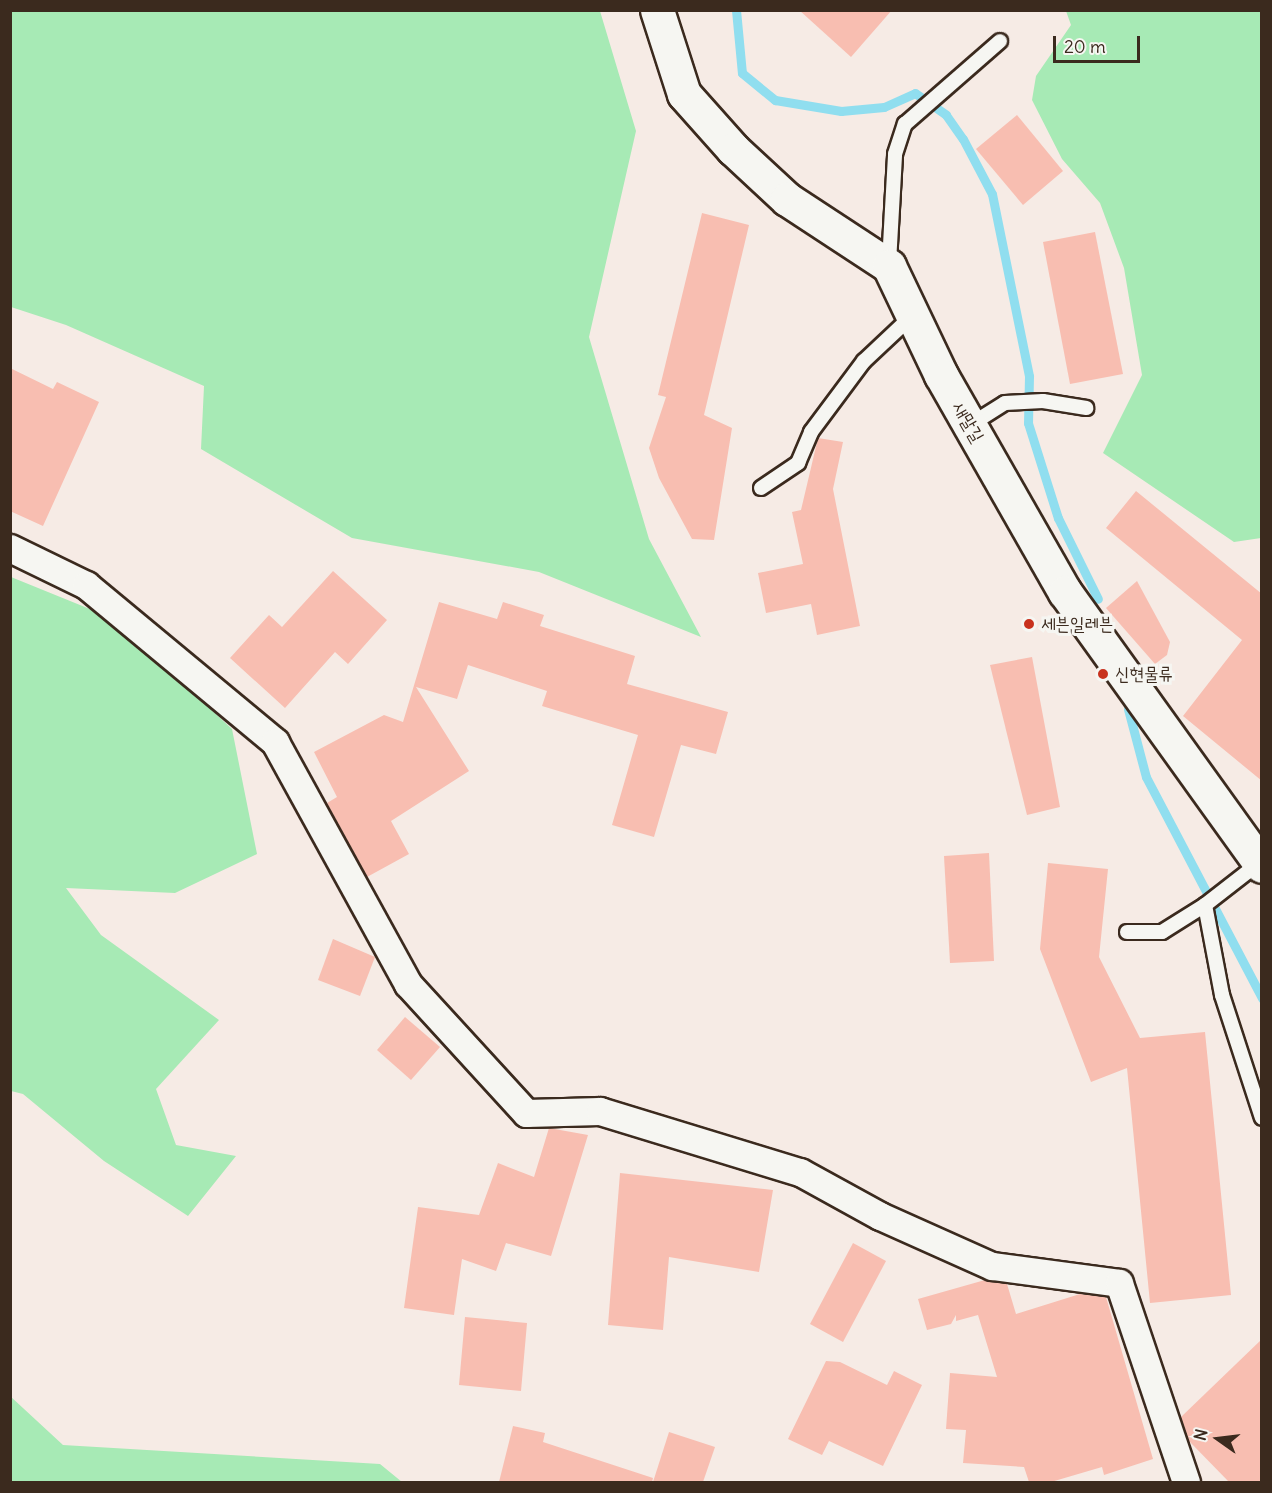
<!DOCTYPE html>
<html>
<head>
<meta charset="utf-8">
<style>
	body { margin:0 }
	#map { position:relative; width:1272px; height:1493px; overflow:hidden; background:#f6ebe5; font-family:Delius,"Poor Story",sans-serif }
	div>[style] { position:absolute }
	.green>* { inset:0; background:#a7eab5 }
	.stream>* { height:9px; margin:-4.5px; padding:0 4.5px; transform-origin:4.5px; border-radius:4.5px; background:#90deef }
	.building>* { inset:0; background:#f8beb1 }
	.roads { filter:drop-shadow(2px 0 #3b2a1e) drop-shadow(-2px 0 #3b2a1e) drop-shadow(0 2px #3b2a1e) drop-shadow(0 -2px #3b2a1e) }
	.lane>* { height:14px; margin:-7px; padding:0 7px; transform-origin:7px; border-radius:7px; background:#f6f6f2 }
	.street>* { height:27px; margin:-13.5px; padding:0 13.5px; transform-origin:13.5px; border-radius:13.5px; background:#f6f6f2 }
	.secondary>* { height:33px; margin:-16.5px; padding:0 16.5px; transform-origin:16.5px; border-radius:16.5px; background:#f6f6f2 }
	.dots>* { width:16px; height:16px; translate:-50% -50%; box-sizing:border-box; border:3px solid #f6f6f2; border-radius:50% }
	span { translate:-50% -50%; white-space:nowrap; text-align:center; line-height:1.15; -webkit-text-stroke:6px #f6f6f2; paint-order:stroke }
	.street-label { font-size:18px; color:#3b2a1e }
	.poi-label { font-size:18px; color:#3b2a1e }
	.left { translate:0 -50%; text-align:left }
	.frame { position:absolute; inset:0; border:12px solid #3b2a1e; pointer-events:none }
	.north { position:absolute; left:1188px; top:1409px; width:60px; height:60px; -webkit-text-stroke:4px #f6f6f2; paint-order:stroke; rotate:284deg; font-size:16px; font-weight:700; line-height:24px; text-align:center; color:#3b2a1e }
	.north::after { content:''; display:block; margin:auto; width:21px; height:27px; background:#3b2a1e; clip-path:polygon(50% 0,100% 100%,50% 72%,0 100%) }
	.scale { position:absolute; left:1053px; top:36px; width:87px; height:27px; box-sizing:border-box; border:3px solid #3b2a1e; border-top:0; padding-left:8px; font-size:18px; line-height:21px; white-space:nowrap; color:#3b2a1e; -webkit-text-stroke:4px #f6f6f2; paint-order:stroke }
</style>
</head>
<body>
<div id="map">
	<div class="green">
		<i style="clip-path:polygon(11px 10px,600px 11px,636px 131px,589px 337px,649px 539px,701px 637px,539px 572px,352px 538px,201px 449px,204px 386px,66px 325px,11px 307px)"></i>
		<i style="clip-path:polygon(1066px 11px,1261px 11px,1261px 538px,1234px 542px,1103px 453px,1142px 375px,1124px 268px,1100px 203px,1062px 159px,1032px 100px,1036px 76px,1071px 25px)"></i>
		<i style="clip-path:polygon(11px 577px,112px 618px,232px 729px,257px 854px,175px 893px,66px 888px,101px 935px,219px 1020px,156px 1089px,176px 1145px,236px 1156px,188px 1216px,104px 1161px,23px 1094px,11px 1091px)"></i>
		<i style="clip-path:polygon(10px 1396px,63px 1445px,380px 1464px,402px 1482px,11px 1482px)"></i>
	</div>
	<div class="stream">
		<i style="left:736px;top:10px;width:63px;rotate:84.6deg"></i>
		<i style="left:742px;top:73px;width:43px;rotate:39.3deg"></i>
		<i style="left:775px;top:100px;width:67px;rotate:9.5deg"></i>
		<i style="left:841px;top:111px;width:43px;rotate:-5.3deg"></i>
		<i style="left:884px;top:107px;width:34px;rotate:-24deg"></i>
		<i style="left:915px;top:93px;width:38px;rotate:35deg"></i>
		<i style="left:946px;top:115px;width:29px;rotate:55deg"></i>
		<i style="left:963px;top:139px;width:62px;rotate:62.2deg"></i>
		<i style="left:992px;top:194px;width:186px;rotate:78.5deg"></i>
		<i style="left:1029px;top:376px;width:47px;rotate:91.2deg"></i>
		<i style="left:1028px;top:423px;width:100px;rotate:72.5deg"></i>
		<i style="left:1058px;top:518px;width:90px;rotate:63.7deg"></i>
		<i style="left:1128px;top:709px;width:70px;rotate:75.2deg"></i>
		<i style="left:1146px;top:777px;width:250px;rotate:62.3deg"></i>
	</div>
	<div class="building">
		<i style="clip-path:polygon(799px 10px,892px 10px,851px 57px)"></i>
		<i style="clip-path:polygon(1017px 115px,1063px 171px,1023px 205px,976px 149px)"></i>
		<i style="clip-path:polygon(702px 213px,749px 225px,704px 415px,732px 428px,714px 540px,692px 539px,659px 478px,649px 448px,666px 397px,658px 395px)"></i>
		<i style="clip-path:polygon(1095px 232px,1123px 374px,1070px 384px,1043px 242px)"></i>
		<i style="clip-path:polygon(10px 368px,53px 389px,57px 382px,99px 402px,43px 526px,10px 511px)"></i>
		<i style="clip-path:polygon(818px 438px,843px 442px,833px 489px,860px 626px,817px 635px,811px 604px,766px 613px,758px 573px,803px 564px,792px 512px,801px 510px)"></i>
		<i style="clip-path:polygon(1136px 491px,1262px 594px,1262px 781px,1183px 716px,1242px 640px,1106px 528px)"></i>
		<i style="clip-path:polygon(333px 571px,387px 620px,348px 664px,335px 652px,285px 708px,230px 658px,269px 615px,282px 627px)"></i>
		<i style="clip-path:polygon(1137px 581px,1170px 642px,1167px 655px,1155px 664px,1106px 608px)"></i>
		<i style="clip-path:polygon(439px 602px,497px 619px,503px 602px,544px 615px,540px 626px,635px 656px,627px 684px,728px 712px,716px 754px,681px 745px,654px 837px,612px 825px,638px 735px,542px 706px,547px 691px,468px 665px,457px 699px,416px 687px,469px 771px,391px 821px,409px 854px,367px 877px,327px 803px,337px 797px,314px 752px,384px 715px,403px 722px)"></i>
		<i style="clip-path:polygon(1032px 657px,1060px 807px,1027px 815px,990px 665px)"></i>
		<i style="clip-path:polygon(989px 853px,994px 961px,950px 963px,944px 856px)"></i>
		<i style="clip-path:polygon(1048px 863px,1108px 869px,1099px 957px,1140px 1038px,1205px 1032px,1231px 1295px,1150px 1303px,1127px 1068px,1091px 1082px,1040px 949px)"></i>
		<i style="clip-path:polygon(333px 939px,375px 957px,360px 996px,318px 980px)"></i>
		<i style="clip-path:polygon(405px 1017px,440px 1047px,411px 1080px,377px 1050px)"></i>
		<i style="clip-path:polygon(549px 1128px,588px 1135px,551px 1256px,506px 1243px,496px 1271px,462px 1259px,454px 1315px,404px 1308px,418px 1207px,479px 1215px,498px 1163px,534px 1177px)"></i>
		<i style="clip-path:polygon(620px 1173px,773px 1190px,759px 1272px,669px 1257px,663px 1330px,608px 1325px)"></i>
		<i style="clip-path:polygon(853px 1243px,886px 1261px,843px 1342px,810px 1324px)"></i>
		<i style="clip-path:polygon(985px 1280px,1007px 1284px,1016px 1314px,1080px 1294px,1106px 1297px,1153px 1459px,1104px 1475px,1102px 1467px,1051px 1482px,1029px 1482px,1024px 1467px,963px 1463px,966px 1430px,946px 1429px,950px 1373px,997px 1377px,978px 1315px,956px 1321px,956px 1315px,951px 1324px,927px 1330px,918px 1299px)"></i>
		<i style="clip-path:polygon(465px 1317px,527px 1323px,521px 1391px,459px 1385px)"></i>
		<i style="clip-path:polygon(1262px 1339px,1262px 1482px,1229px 1482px,1189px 1441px,1181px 1417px)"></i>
		<i style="clip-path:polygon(826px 1361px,840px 1362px,887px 1385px,894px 1371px,922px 1385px,883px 1466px,829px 1441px,822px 1455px,788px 1439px)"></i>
		<i style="clip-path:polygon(513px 1426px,545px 1433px,543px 1442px,653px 1478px,652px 1482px,499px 1482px)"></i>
		<i style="clip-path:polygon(669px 1432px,715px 1447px,703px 1482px,653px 1482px)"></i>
	</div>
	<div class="roads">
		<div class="lane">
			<i style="left:889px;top:263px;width:109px;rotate:-86.8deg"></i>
			<i style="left:895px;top:154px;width:32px;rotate:-72deg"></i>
			<i style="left:905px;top:124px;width:126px;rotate:-41.1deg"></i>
			<i style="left:970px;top:425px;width:41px;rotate:-32.2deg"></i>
			<i style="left:1005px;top:403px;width:38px;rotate:-3deg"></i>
			<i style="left:1043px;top:401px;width:44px;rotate:9.2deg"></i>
			<i style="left:761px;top:488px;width:45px;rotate:-34deg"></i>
			<i style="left:798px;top:463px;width:34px;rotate:-67deg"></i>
			<i style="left:811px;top:432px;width:89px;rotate:-53.3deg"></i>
			<i style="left:864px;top:361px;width:67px;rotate:-43.2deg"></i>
			<i style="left:1259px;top:863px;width:68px;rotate:142.1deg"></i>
			<i style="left:1205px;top:905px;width:92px;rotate:79.3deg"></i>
			<i style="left:1222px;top:995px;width:129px;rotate:72deg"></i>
			<i style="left:1127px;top:932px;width:35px"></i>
			<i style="left:1162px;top:932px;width:51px;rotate:-32.1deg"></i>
		</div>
		<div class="street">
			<i style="left:10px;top:548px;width:85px;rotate:26deg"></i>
			<i style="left:86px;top:585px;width:246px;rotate:39.7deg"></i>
			<i style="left:275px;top:742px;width:276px;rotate:61.2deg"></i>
			<i style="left:408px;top:984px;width:175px;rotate:47.5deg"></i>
			<i style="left:526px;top:1113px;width:74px;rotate:-1.5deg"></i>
			<i style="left:600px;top:1111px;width:209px;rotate:17deg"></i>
			<i style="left:800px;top:1172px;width:91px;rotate:28.8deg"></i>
			<i style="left:880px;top:1216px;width:123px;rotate:24.1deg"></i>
			<i style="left:992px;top:1266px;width:128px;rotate:7.6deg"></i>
			<i style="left:1119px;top:1283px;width:210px;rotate:71.4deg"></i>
		</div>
		<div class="secondary">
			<i style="left:657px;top:10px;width:88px;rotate:72.2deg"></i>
			<i style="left:684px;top:94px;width:74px;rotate:48.3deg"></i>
			<i style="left:733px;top:149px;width:74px;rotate:42.8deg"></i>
			<i style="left:787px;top:199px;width:122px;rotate:33.3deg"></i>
			<i style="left:889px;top:266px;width:121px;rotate:64.5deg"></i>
			<i style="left:941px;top:375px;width:250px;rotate:60.3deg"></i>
			<i style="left:1065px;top:592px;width:337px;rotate:54.3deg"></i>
		</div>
	</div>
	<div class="dots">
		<i style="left:1029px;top:624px;background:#c8321e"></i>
		<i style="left:1103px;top:674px;background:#c8321e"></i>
	</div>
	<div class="street-label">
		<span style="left:968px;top:422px;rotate:60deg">새말길</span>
	</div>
	<div class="poi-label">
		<span class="left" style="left:1041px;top:624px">세븐일레븐</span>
		<span class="left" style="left:1115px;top:674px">신현물류</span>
	</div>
	<div class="frame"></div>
	<div class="north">N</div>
	<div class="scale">20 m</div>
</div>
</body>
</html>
